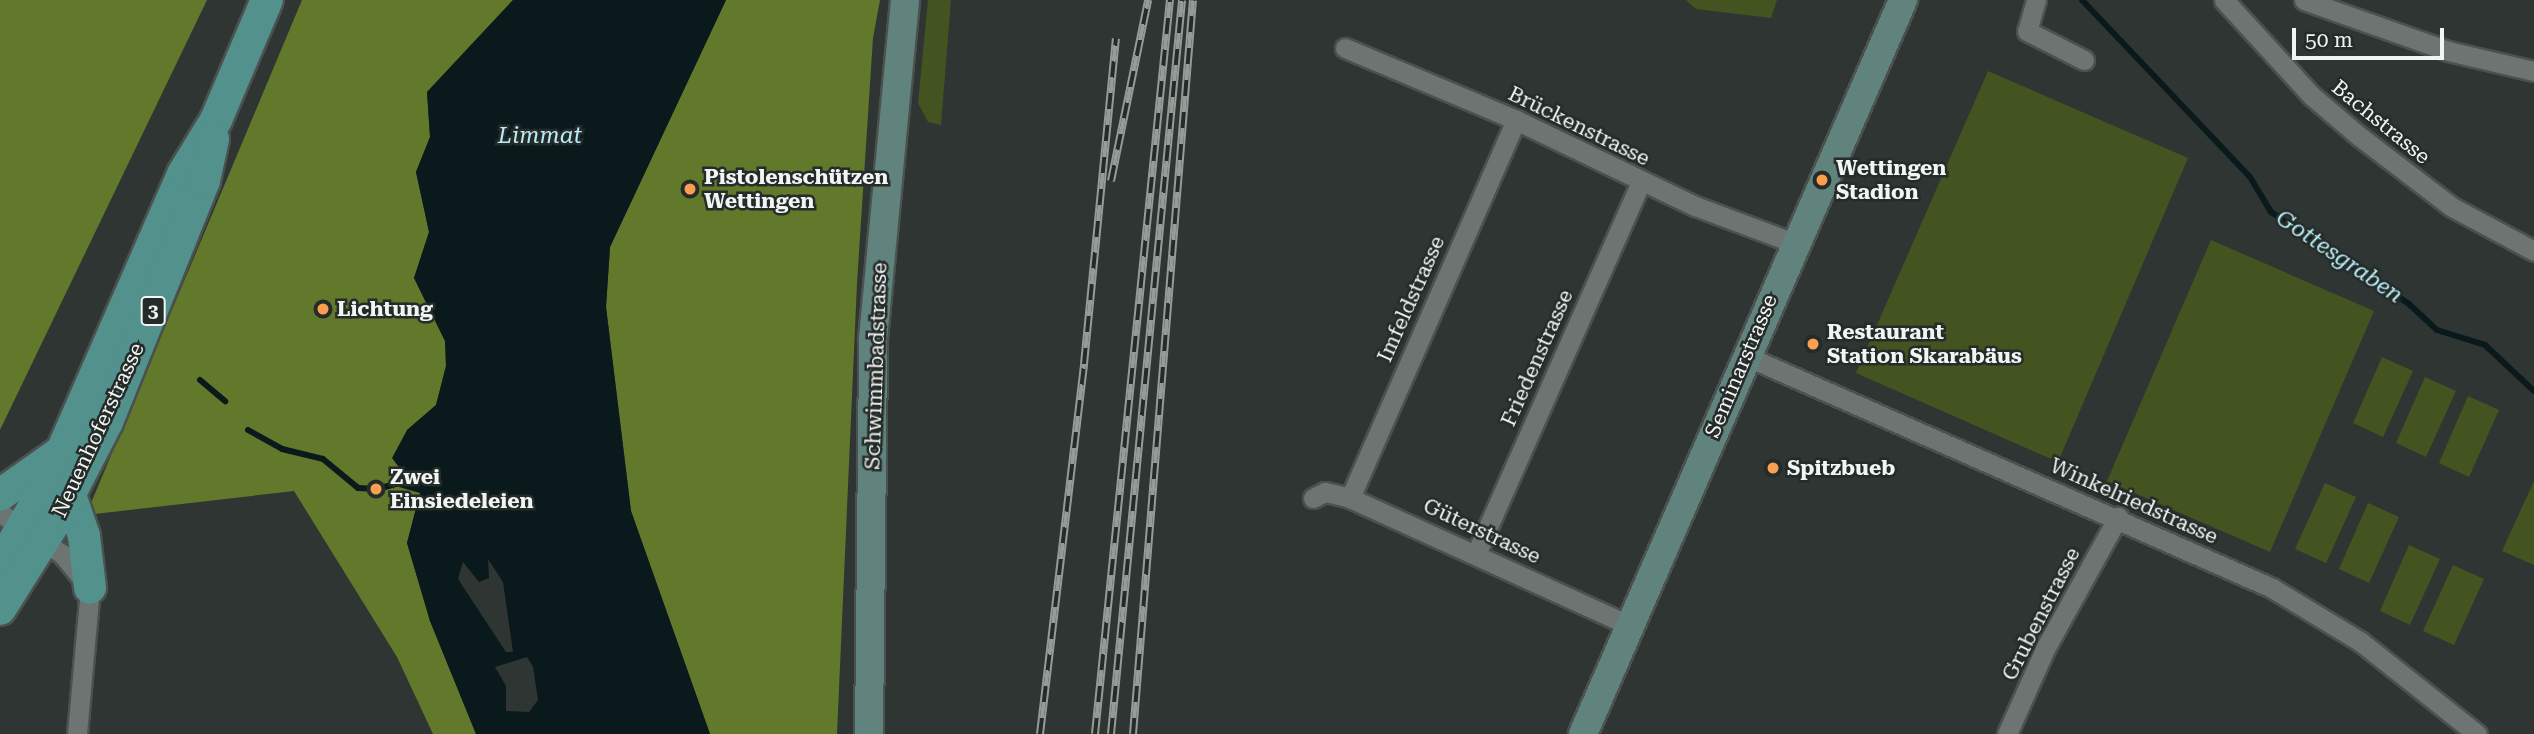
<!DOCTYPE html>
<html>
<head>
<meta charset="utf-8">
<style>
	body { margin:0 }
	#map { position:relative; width:2534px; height:734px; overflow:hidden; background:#2f3532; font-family:"Roboto Serif",serif }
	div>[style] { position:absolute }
	.green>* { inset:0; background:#445421 }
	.forest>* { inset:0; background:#62792b }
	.water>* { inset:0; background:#0a1a1c }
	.stream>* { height:6px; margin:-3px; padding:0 3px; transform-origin:3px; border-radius:3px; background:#0a1a1c }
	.roads { filter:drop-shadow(2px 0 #4b514e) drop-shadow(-2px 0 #4b514e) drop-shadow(0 2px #4b514e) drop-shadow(0 -2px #4b514e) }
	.street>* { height:19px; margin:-9.5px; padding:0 9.5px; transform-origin:9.5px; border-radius:9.5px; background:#6d7471 }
	.secondary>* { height:28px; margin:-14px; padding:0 14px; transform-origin:14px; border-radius:14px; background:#60837e }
	.primary>* { height:32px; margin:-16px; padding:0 16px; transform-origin:16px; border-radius:16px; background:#53918c }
	.rail>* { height:8px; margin-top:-4px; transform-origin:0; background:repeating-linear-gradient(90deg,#252b28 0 16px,#969b98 0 32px); box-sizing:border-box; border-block:2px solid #969b98 }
	.dots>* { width:19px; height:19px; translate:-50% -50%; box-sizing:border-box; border:4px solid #252b28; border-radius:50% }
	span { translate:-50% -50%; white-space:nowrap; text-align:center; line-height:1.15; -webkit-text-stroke:5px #252b28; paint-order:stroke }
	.shield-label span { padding:2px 5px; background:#252b28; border:2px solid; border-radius:5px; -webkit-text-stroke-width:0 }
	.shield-label { font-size:19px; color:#f1f5f3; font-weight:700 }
	.street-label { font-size:21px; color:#f1f5f3 }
	.poi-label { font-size:21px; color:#f1f5f3; font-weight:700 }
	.left { translate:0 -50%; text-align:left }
	.water-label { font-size:23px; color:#b7ebf5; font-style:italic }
	.scale { position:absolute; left:2292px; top:28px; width:152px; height:32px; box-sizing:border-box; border:4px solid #f1f5f3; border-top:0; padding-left:9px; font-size:21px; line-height:24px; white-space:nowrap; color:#f1f5f3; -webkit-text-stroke:5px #252b28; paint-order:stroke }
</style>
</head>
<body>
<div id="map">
	<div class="green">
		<i style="clip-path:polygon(928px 0,951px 0,941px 125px,928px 122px,918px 103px)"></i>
		<i style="clip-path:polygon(1686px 0,1777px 0,1771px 18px,1696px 9px)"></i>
		<i style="clip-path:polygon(1988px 71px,2188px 158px,2058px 462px,1856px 373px)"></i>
		<i style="clip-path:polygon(2211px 240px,2374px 311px,2270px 552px,2107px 481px)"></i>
		<i style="clip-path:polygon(2382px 357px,2413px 371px,2383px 437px,2353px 423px)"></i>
		<i style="clip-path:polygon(2425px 377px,2456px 391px,2426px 457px,2396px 443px)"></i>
		<i style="clip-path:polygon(2468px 396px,2499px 410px,2469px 477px,2439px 463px)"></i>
		<i style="clip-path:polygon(2534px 481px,2534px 565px,2502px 551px)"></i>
		<i style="clip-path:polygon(2325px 483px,2356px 497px,2326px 563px,2295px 549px)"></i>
		<i style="clip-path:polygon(2368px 503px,2399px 517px,2369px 583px,2339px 569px)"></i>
		<i style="clip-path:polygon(2409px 545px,2440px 559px,2410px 625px,2380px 611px)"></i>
		<i style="clip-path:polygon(2453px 565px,2484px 579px,2454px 645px,2423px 631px)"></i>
	</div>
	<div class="forest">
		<i style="clip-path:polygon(0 0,207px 0,0 430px)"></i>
		<i style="clip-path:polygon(302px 0,513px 0,427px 92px,430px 137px,416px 172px,429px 232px,414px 278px,445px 341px,446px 366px,436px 405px,407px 430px,420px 493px,407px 543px,430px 621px,476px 734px,433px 734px,397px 657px,294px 491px,86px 515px)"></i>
		<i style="clip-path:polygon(726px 0,880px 0,873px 38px,857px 283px,837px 734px,710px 734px,631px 511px,606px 307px,610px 247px)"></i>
	</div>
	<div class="water">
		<i style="clip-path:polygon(evenodd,513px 0,726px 0,610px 247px,606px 307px,631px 511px,710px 734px,476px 734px,430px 621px,407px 543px,420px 493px,399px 487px,404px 474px,392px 458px,407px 430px,436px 405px,446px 366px,445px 341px,414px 278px,429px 232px,416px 172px,430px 137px,427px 92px,513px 0,488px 559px,503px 582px,513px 652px,506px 652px,458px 579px,463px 562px,479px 582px,489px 578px,488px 559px,513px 0,527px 657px,533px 667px,538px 700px,529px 712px,506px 711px,506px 686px,495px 667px,527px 657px)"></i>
	</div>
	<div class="stream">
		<i style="left:2082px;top:0;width:244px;rotate:46.5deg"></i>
		<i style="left:2250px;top:177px;width:41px;rotate:59deg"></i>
		<i style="left:2271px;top:212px;width:166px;rotate:33.7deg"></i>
		<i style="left:2409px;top:304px;width:38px;rotate:43deg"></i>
		<i style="left:2437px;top:330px;width:50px;rotate:17.4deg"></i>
		<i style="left:2485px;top:345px;width:67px;rotate:43.2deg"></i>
		<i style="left:200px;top:380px;width:33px;rotate:40deg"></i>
		<i style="left:248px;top:430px;width:39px;rotate:29deg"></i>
		<i style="left:282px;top:449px;width:42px;rotate:13.7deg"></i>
		<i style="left:323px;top:459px;width:45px;rotate:39.6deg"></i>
		<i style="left:358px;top:488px;width:19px;rotate:3deg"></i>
		<i style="left:377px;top:489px;width:30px;rotate:-15deg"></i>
	</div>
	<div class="roads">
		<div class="street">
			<i style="left:2036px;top:0;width:32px;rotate:106deg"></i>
			<i style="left:2027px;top:31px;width:64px;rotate:27deg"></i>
			<i style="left:2224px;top:0;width:130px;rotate:47.5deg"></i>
			<i style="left:2312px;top:96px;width:62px;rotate:40.4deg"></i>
			<i style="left:2359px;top:136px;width:117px;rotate:37.4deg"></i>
			<i style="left:2452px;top:207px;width:93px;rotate:28.2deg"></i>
			<i style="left:2304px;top:0;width:153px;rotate:19.5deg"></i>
			<i style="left:2448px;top:51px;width:88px;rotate:13.1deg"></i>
			<i style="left:1345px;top:48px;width:186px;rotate:22.8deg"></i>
			<i style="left:1516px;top:120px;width:199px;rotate:25.7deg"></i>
			<i style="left:1695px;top:206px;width:106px;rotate:20.5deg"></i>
			<i style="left:1746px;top:356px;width:575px;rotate:23.8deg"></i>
			<i style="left:2272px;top:588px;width:104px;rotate:31.2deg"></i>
			<i style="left:2361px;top:642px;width:148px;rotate:38.4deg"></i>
			<i style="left:1313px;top:498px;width:13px;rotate:-27deg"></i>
			<i style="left:1325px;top:492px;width:26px;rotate:13deg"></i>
			<i style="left:1350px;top:498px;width:307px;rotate:24.5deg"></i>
			<i style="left:1350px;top:498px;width:413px;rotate:-66.3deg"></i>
			<i style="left:0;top:513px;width:74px;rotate:33.5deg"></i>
			<i style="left:62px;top:554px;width:44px;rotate:50.5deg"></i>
			<i style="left:90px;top:588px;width:147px;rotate:95.1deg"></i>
			<i style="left:1476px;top:554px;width:408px;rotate:-66.1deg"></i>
			<i style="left:2007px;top:734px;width:95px;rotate:-65.9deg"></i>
			<i style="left:2046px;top:647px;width:149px;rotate:-61deg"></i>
		</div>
		<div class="secondary">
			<i style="left:869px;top:734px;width:395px;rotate:-89.4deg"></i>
			<i style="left:873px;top:339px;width:341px;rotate:-84.6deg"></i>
			<i style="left:1583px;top:734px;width:801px;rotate:-66.44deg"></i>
		</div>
		<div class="primary">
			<i style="left:0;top:495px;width:71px;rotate:-35.3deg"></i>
			<i style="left:70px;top:495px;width:43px;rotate:71.1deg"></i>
			<i style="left:84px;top:536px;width:52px;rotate:83.4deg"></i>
			<i style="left:0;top:565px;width:97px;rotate:-59.7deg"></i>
			<i style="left:49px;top:481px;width:335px;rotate:-66.4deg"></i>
			<i style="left:183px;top:174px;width:63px;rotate:-58.6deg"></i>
			<i style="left:216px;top:120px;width:130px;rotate:-67deg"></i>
			<i style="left:0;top:609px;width:109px;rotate:-57.8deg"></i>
			<i style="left:58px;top:517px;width:107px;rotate:-62.7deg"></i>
			<i style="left:107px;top:422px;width:260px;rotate:-68.1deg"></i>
			<i style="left:204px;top:181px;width:43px;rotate:-77.9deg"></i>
		</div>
	</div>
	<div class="rail">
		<i style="left:1111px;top:181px;width:185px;rotate:-78.4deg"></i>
		<i style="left:1040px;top:734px;width:373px;rotate:-83.2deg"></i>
		<i style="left:1084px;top:364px;width:327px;rotate:-84.4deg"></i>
		<i style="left:1095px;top:734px;width:738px;rotate:-84.17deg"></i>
		<i style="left:1111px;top:734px;width:737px;rotate:-84.47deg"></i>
		<i style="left:1133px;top:734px;width:736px;rotate:-85.33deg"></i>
	</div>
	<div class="dots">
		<i style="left:1822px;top:180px;background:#fa9f4f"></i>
		<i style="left:690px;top:189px;background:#fa9f4f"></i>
		<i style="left:323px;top:309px;background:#fa9f4f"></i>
		<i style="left:1813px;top:344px;background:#fa9f4f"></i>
		<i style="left:1773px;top:468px;background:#fa9f4f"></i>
		<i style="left:376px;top:489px;background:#fa9f4f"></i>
	</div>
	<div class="shield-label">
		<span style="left:153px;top:311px">3</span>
	</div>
	<div class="street-label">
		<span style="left:2381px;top:122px;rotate:39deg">Bachstrasse</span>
		<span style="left:1579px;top:126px;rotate:26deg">Brückenstrasse</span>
		<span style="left:1411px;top:299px;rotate:-66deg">Imfeldstrasse</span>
		<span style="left:1537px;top:358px;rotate:-66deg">Friedenstrasse</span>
		<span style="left:876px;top:366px;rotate:-88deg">Schwimmbadstrasse</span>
		<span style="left:1741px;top:366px;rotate:-67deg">Seminarstrasse</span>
		<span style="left:98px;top:430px;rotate:-65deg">Neuenhoferstrasse</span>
		<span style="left:2134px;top:501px;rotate:24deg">Winkelriedstrasse</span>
		<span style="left:1482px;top:531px;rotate:25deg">Güterstrasse</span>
		<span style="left:2041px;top:614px;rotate:-63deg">Grubenstrasse</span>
	</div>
	<div class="poi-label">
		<span class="left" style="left:1836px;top:180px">Wettingen<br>Stadion</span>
		<span class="left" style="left:704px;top:189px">Pistolenschützen<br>Wettingen</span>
		<span class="left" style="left:337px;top:309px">Lichtung</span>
		<span class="left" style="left:1827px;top:344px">Restaurant<br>Station Skarabäus</span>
		<span class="left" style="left:1787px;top:468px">Spitzbueb</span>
		<span class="left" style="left:390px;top:489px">Zwei<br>Einsiedeleien</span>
	</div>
	<div class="water-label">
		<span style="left:540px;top:136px">Limmat</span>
		<span style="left:2339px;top:257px;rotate:34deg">Gottesgraben</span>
	</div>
	<div class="scale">50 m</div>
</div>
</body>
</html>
